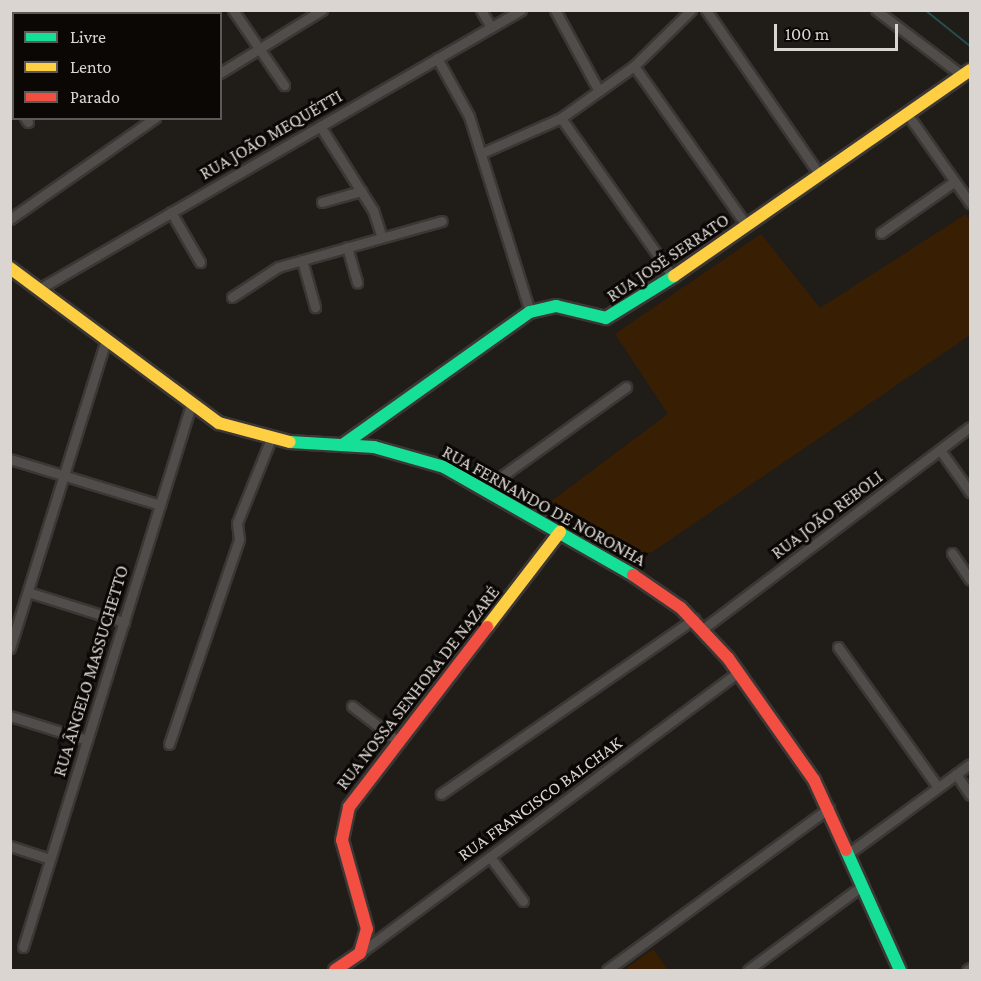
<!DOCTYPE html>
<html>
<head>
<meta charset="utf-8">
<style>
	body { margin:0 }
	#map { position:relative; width:981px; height:981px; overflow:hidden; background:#201c18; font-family:"Crimson Pro",serif }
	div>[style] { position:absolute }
	.green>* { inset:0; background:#381f04 }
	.stream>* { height:2px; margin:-1px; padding:0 1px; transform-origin:1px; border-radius:1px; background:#254d52 }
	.roads { filter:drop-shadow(2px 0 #3b3735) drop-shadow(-2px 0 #3b3735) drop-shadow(0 2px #3b3735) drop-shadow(0 -2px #3b3735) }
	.street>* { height:9px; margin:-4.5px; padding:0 4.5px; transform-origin:4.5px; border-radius:4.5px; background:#504d4a }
	.fast>* { height:12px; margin:-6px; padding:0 6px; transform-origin:6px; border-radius:6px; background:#16e098 }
	.slow>* { height:12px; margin:-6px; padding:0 6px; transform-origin:6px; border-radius:6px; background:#ffcf43 }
	.jam>* { height:12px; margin:-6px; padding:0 6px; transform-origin:6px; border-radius:6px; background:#f24e42 }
	span { translate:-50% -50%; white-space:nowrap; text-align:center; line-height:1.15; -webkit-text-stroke:6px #0a0705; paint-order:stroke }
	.street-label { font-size:18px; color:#dbd5d1 }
	.frame { position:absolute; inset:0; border:12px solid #dbd5d1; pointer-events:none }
	.legend { position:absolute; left:12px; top:12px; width:210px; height:108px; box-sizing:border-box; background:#0a0705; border:2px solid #5e5957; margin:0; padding:8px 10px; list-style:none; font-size:18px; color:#dbd5d1 }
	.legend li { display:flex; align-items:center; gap:12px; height:30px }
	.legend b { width:30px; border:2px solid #5e5957 }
	.scale { position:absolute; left:774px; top:24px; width:124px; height:27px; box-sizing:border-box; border:3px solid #dbd5d1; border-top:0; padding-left:8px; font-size:18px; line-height:21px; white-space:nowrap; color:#dbd5d1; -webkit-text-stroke:4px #0a0705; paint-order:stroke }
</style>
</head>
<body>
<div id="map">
	<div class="green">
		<i style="clip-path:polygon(966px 214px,970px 221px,970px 335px,636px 563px,550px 502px,668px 414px,615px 334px,761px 234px,820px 308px)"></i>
		<i style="clip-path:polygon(653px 949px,668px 970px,624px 970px)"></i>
	</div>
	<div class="stream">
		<i style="left:925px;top:10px;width:58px;rotate:38.7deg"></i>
	</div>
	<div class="roads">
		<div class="street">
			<i style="left:129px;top:10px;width:6px;rotate:45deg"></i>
			<i style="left:233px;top:10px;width:91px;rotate:55.8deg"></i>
			<i style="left:481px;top:10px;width:20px;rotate:60deg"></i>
			<i style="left:555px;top:10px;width:92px;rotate:61.5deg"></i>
			<i style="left:706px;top:10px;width:201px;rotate:55.4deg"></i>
			<i style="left:876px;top:10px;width:109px;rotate:37.2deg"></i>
			<i style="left:105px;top:14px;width:5px;rotate:-53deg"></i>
			<i style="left:182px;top:14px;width:4px;rotate:-63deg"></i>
			<i style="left:437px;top:58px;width:66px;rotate:61.1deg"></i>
			<i style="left:469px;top:116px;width:205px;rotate:72.7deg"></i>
			<i style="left:634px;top:66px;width:196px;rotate:54.8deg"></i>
			<i style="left:220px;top:73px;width:120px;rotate:-31.7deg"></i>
			<i style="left:10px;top:106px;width:5px;rotate:37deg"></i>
			<i style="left:908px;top:115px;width:108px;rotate:54.8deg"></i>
			<i style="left:25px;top:118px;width:5px;rotate:53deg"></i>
			<i style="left:561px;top:118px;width:194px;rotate:54.8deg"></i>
			<i style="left:320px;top:126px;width:99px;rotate:57.8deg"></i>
			<i style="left:373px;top:210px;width:29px;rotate:72deg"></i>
			<i style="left:482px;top:153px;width:86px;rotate:-23.9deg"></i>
			<i style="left:561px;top:118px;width:90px;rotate:-35.5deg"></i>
			<i style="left:634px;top:66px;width:80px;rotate:-44.5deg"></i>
			<i style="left:322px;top:202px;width:41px;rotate:-15.8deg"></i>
			<i style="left:171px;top:212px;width:58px;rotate:59.9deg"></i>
			<i style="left:10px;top:219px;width:177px;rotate:-34.9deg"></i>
			<i style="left:881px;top:233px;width:90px;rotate:-35.1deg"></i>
			<i style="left:347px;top:247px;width:37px;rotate:74deg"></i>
			<i style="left:302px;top:260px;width:49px;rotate:74.5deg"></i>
			<i style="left:39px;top:289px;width:557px;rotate:-30.06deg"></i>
			<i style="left:232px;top:297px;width:55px;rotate:-33.1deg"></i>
			<i style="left:278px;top:267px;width:170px;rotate:-15.7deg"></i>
			<i style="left:940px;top:450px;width:52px;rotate:54.5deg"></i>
			<i style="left:10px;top:459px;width:157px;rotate:17deg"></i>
			<i style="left:484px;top:489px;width:175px;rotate:-35.7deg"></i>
			<i style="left:952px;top:553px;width:32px;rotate:56deg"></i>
			<i style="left:28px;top:592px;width:101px;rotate:17.4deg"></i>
			<i style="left:704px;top:628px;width:333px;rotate:-37.1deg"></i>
			<i style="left:838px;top:647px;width:172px;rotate:54.5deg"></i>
			<i style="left:10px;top:648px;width:324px;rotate:-72.7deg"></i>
			<i style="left:352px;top:706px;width:59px;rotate:37.5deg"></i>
			<i style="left:10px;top:716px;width:81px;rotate:17.3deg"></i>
			<i style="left:169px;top:744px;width:217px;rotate:-71.1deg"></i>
			<i style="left:239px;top:539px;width:16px;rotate:-97deg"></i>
			<i style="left:237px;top:523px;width:88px;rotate:-68.1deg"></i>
			<i style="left:956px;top:774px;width:25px;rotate:56deg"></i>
			<i style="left:441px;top:794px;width:308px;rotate:-34.7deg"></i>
			<i style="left:10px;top:846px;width:42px;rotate:18deg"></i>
			<i style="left:849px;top:853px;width:150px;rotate:-36.3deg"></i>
			<i style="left:490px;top:857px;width:55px;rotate:53.1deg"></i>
			<i style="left:23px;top:947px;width:567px;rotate:-72.78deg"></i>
			<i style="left:360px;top:953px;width:472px;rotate:-36.6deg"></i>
			<i style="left:607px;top:970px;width:275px;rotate:-36.1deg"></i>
			<i style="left:748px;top:970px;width:142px;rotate:-36.4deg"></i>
			<i style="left:967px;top:970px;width:4px;rotate:-34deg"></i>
		</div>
		<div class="fast">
			<i style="left:290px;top:442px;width:84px;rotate:3.4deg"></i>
			<i style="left:374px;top:447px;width:73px;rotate:15.9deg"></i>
			<i style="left:444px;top:467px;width:218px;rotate:29.7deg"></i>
			<i style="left:344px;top:444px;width:228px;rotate:-35.4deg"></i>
			<i style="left:530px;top:312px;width:27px;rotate:-13deg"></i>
			<i style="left:556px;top:306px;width:51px;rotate:13.5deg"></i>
			<i style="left:606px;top:318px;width:80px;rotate:-31.7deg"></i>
			<i style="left:846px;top:850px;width:132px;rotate:65.8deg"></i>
		</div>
		<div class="slow">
			<i style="left:10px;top:268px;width:260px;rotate:36.6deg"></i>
			<i style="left:219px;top:423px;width:73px;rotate:15deg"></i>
			<i style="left:674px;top:276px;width:361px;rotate:-34.8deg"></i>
			<i style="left:487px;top:627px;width:120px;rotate:-52.5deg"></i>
		</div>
		<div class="jam">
			<i style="left:633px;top:575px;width:58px;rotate:34.5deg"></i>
			<i style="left:681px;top:608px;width:69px;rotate:46.8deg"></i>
			<i style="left:728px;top:658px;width:149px;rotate:54.8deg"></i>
			<i style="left:814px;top:780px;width:77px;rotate:65.4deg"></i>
			<i style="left:335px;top:970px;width:30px;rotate:-34deg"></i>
			<i style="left:360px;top:953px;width:25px;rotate:-74deg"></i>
			<i style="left:367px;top:929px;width:92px;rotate:-105.7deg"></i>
			<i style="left:342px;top:840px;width:34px;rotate:-78deg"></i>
			<i style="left:349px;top:807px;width:227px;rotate:-52.5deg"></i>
		</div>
	</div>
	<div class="street-label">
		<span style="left:271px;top:135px;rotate:-30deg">RUA JOÃO MEQUÉTTI</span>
		<span style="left:668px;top:258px;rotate:-34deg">RUA JOSÉ SERRATO</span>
		<span style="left:544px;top:506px;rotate:29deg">RUA FERNANDO DE NORONHA</span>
		<span style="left:827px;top:515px;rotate:-37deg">RUA JOÃO REBOLI</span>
		<span style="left:91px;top:671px;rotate:-73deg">RUA ÂNGELO MASSUCHETTO</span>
		<span style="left:418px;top:688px;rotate:-52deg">RUA NOSSA SENHORA DE NAZARÉ</span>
		<span style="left:540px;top:799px;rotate:-36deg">RUA FRANCISCO BALCHAK</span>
	</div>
	<div class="frame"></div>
	<ul class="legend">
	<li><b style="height:8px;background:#16e098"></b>Livre</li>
	<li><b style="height:8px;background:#ffcf43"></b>Lento</li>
	<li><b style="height:8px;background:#f24e42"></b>Parado</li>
	</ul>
	<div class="scale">100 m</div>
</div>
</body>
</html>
